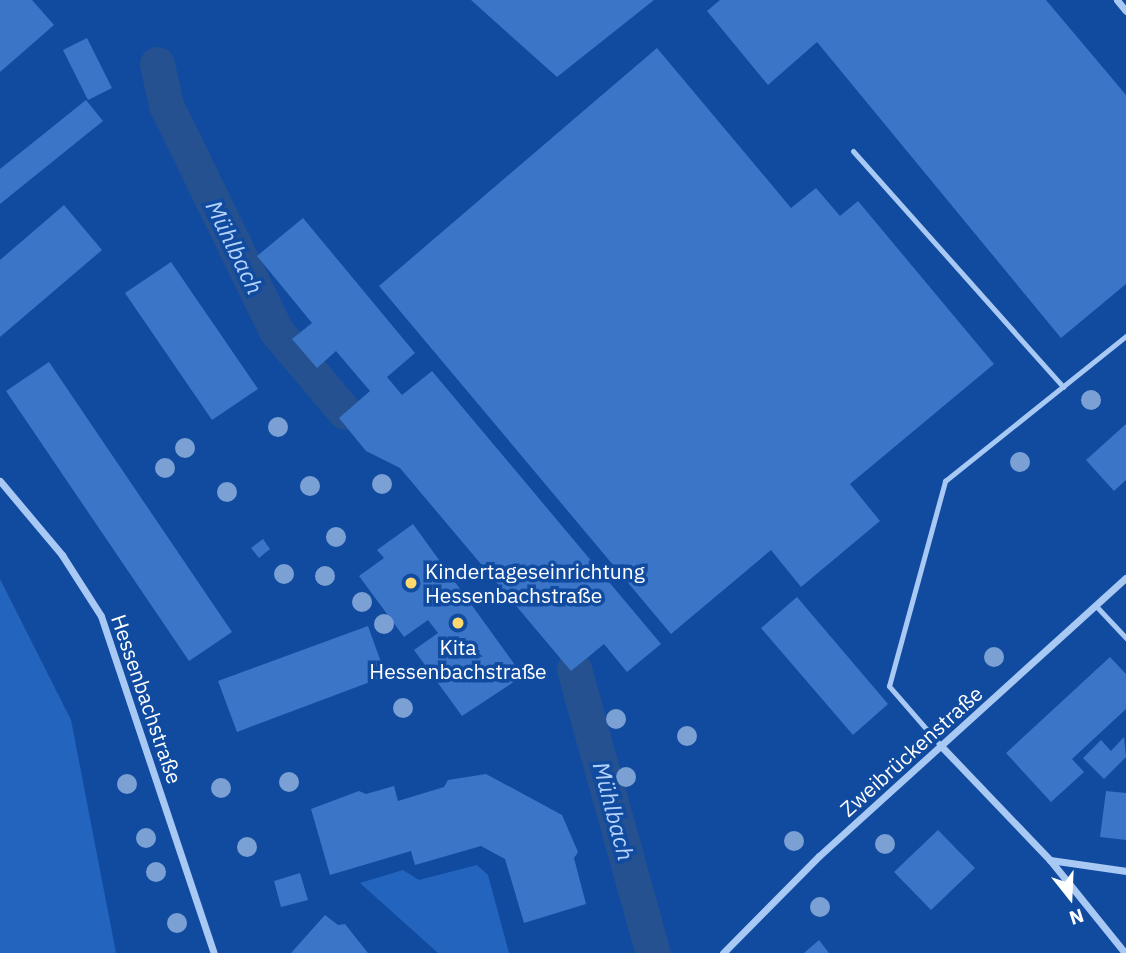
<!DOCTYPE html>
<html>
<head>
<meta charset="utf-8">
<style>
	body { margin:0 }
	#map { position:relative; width:1126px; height:953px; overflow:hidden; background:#114ba0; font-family:"IBM Plex Sans",sans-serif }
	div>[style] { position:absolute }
	.green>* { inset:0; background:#2365be }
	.canal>* { height:35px; margin:-17.5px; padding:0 17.5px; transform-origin:17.5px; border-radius:17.5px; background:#255190 }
	.building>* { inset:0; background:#3a75c7 }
	.lane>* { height:5px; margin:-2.5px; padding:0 2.5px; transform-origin:2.5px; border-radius:2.5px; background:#a9c9f5 }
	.street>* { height:7px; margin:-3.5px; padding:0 3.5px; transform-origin:3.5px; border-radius:3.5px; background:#a9c9f5 }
	.trees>* { width:20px; height:20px; margin:-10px; border-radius:50%; background:#7ba0d4 }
	.dots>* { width:19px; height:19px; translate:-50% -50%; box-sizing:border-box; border:4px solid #114ba0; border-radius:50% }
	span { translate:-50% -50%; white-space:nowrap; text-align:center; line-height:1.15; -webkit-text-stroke:7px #114ba0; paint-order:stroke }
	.poi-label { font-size:21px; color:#fff }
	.left { translate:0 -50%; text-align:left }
	.street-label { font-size:21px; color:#fff }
	.water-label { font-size:23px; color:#b5d3fb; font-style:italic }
	.north { position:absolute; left:1035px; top:862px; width:70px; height:70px; -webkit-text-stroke:5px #114ba0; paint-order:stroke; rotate:162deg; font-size:19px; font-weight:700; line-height:28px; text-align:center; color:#fff }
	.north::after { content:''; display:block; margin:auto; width:24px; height:32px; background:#fff; clip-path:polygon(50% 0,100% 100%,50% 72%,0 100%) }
</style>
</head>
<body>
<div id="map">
	<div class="green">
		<i style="clip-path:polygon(0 579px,71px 720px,116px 953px,0 953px)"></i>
		<i style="clip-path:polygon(477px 865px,488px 875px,509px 953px,438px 953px,360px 883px,403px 870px,419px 880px)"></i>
	</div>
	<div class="canal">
		<i style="left:157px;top:64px;width:42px;rotate:77.6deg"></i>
		<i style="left:166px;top:105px;width:251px;rotate:64deg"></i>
		<i style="left:276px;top:331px;width:106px;rotate:49.6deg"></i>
		<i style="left:574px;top:669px;width:295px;rotate:74.5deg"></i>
	</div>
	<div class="building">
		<i style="clip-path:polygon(0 0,32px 0,54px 25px,0 72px)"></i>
		<i style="clip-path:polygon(471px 0,654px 0,557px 77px)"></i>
		<i style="clip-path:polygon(720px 0,1046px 0,1126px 95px,1126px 284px,1061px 338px,817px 42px,768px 85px,707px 11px)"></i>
		<i style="clip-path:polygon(87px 38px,112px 88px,88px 100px,63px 50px)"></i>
		<i style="clip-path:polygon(657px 48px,791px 208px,816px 188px,840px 216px,858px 201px,994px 364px,850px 484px,880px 521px,801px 587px,771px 550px,671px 634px,379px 286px)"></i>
		<i style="clip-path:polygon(86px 100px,103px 121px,0 204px,0 169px)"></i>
		<i style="clip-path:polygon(64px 205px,102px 250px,0 337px,0 260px)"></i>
		<i style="clip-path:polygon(303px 218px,415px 353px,387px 377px,402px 395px,432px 371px,661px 644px,627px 672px,604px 644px,571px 671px,400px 468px,366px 451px,339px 418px,370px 391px,336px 351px,317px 368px,292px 339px,312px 323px,257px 256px)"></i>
		<i style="clip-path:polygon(171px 262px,258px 389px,212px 420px,125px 293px)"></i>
		<i style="clip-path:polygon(49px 362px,232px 632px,189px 661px,6px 391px)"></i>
		<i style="clip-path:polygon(1126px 424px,1126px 480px,1114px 491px,1086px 460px)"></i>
		<i style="clip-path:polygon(413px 524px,523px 676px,462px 716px,414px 650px,438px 633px,428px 620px,404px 637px,359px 576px,384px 558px,377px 550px)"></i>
		<i style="clip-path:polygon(263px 539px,270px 549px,259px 558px,251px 548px)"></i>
		<i style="clip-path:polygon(797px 597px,888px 704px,853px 735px,761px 628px)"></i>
		<i style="clip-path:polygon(368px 626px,386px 676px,237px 732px,218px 681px)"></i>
		<i style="clip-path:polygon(1110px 657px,1126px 674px,1126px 709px,1072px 759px,1084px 772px,1051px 802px,1006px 753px)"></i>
		<i style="clip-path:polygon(1124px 737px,1126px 757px,1104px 779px,1083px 758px,1101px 740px,1111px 751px)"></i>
		<i style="clip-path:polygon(486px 774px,562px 815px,578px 852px,574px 858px,586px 904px,524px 923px,505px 859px,481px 846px,415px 865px,411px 851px,330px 875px,311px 809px,359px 791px,366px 794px,394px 786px,398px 801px,444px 787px,448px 780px)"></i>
		<i style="clip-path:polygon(1106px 791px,1126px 793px,1126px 840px,1100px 837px)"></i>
		<i style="clip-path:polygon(938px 830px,975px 868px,931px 910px,894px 872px)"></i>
		<i style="clip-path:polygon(300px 873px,308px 900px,281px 907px,274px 881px)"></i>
		<i style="clip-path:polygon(325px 915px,338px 925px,345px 924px,368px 953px,291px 953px)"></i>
		<i style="clip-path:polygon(819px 940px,829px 953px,804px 953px)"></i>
	</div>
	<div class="lane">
		<i style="left:853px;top:151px;width:316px;rotate:48.3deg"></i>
		<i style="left:1096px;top:606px;width:44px;rotate:46.8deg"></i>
		<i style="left:942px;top:747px;width:81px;rotate:-131deg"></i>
		<i style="left:889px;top:686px;width:213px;rotate:-74.7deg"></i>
		<i style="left:945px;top:481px;width:232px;rotate:-38.7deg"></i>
	</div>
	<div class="street">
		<i style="left:1117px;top:0;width:14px;rotate:51deg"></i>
		<i style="left:0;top:481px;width:97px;rotate:50deg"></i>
		<i style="left:62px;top:555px;width:72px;rotate:57.4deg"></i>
		<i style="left:101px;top:616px;width:355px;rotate:71.5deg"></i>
		<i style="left:942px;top:747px;width:156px;rotate:46.3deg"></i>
		<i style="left:1050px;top:860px;width:119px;rotate:51.1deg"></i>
		<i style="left:1050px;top:860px;width:77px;rotate:8.2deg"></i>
		<i style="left:723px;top:953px;width:136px;rotate:-45.3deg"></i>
		<i style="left:819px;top:856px;width:414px;rotate:-42.2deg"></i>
	</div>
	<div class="trees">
		<i style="left:1091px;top:400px"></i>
		<i style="left:278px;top:427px"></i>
		<i style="left:185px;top:448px"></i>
		<i style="left:1020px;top:462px"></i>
		<i style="left:165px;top:468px"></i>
		<i style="left:382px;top:484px"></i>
		<i style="left:310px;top:486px"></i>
		<i style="left:227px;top:492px"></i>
		<i style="left:336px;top:537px"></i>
		<i style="left:284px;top:574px"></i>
		<i style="left:325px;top:576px"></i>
		<i style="left:362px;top:602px"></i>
		<i style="left:384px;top:624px"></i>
		<i style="left:994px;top:657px"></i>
		<i style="left:403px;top:708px"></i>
		<i style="left:616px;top:719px"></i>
		<i style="left:687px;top:736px"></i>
		<i style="left:626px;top:777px"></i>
		<i style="left:289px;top:782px"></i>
		<i style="left:127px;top:784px"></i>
		<i style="left:221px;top:788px"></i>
		<i style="left:146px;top:838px"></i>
		<i style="left:794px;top:841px"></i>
		<i style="left:885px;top:844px"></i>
		<i style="left:247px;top:847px"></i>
		<i style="left:156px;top:872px"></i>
		<i style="left:820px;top:907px"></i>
		<i style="left:177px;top:923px"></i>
	</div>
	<div class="dots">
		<i style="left:411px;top:583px;background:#ffd96d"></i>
		<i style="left:458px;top:623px;background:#ffd96d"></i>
	</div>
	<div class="poi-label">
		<span class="left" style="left:425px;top:583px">Kindertageseinrichtung<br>Hessenbachstraße</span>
		<span style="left:458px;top:659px">Kita<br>Hessenbachstraße</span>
	</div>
	<div class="street-label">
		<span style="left:147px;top:699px;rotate:71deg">Hessenbachstraße</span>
		<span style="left:911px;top:751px;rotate:-42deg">Zweibrückenstraße</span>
	</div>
	<div class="water-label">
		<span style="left:235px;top:247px;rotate:64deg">Mühlbach</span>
		<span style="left:614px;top:811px;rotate:75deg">Mühlbach</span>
	</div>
	<div class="north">N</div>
</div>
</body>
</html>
